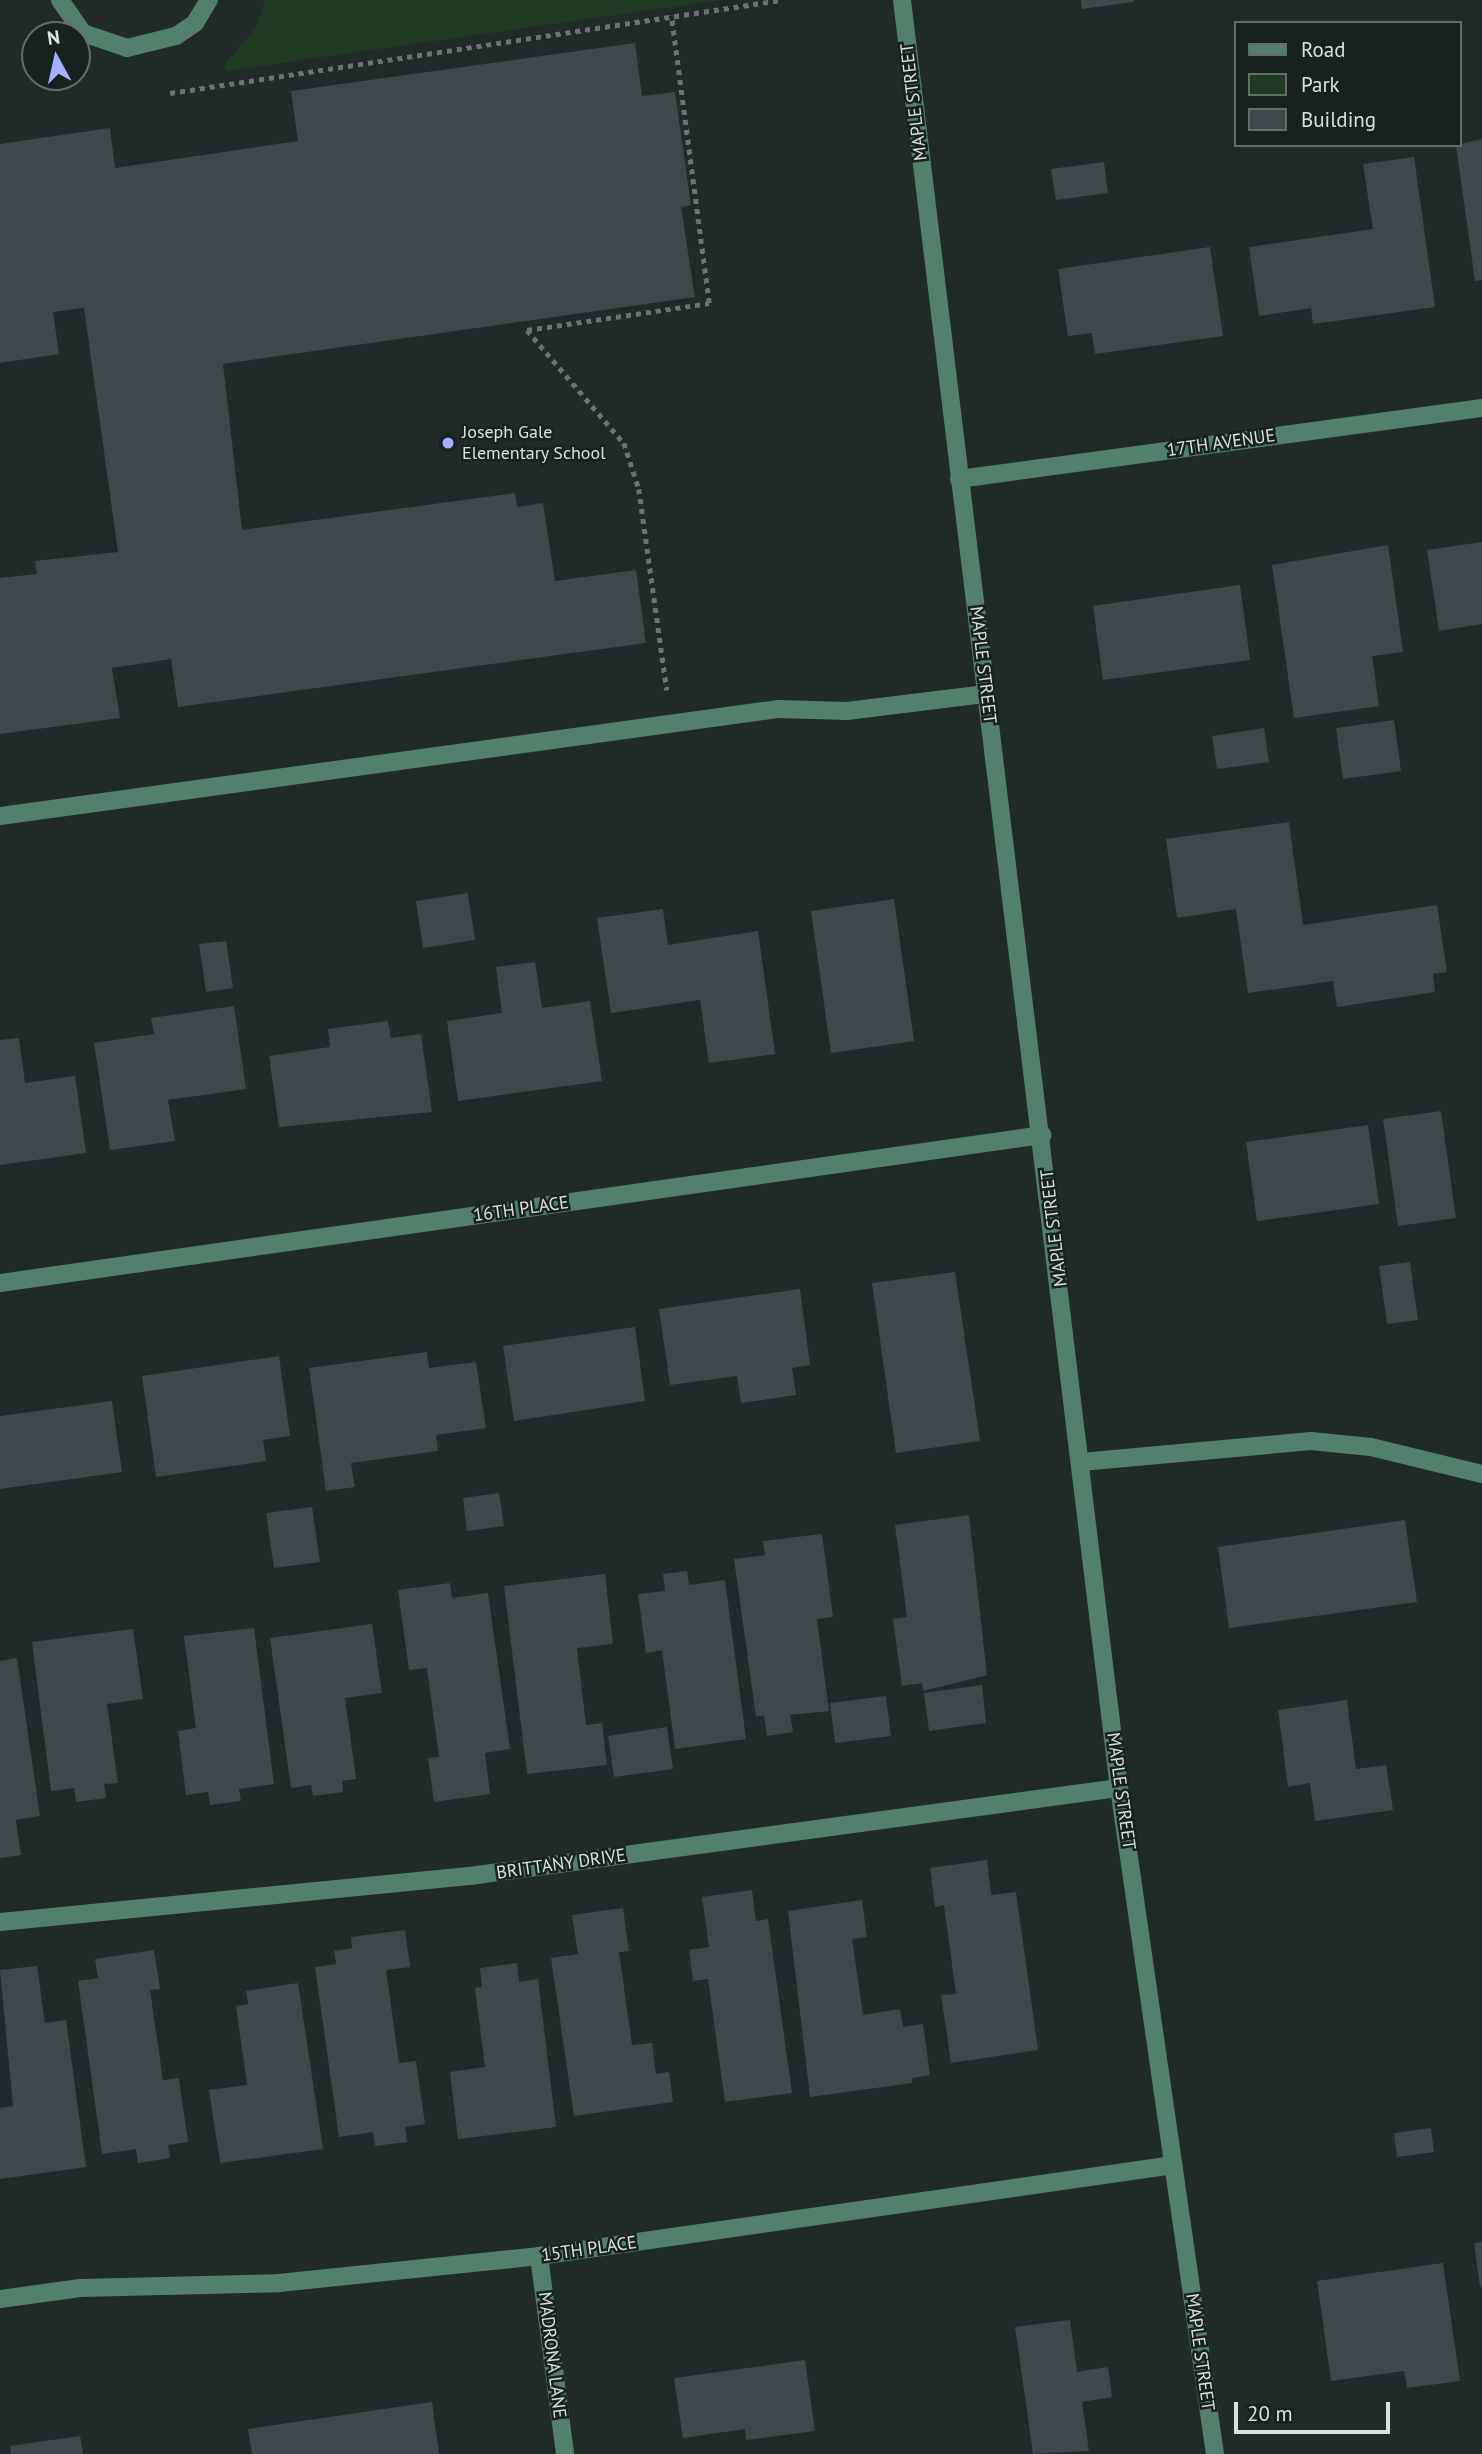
<!DOCTYPE html>
<html>
<head>
<meta charset="utf-8">
<style>
	body { margin:0 }
	#map { position:relative; width:1482px; height:2454px; overflow:hidden; background:#202a29; font-family:"PT Sans",sans-serif }
	div>[style] { position:absolute }
	.green>* { inset:0; background:#1f3922 }
	.building>* { inset:0; background:#3e4849 }
	.path>* { height:4.5px; margin-top:-2.25px; transform-origin:0; background:repeating-linear-gradient(90deg,#6b7472 0 5px,transparent 0 10px) }
	.minor>* { height:18px; margin:-9px; padding:0 9px; transform-origin:9px; border-radius:9px; background:#53806c }
	.dots>* { width:19px; height:19px; translate:-50% -50%; box-sizing:border-box; border:4px solid #17211f; border-radius:50% }
	span { translate:-50% -50%; white-space:nowrap; text-align:center; line-height:1.15; -webkit-text-stroke:5px #17211f; paint-order:stroke }
	.street-label { font-size:18px; color:#d9e0de }
	.poi-label { font-size:18px; color:#d9e0de }
	.left { translate:0 -50%; text-align:left }
	.legend { position:absolute; left:1234px; top:21px; width:228px; height:126px; box-sizing:border-box; background:#17211f; border:2px solid #656d6b; margin:0; padding:9px 12px; list-style:none; font-size:21px; color:#d9e0de }
	.legend li { display:flex; align-items:center; gap:14px; height:35px }
	.legend b { width:35px; border:2px solid #656d6b }
	.north { position:absolute; left:21px; top:21px; width:70px; height:70px; box-sizing:border-box; background:#17211f; border:2px solid #656d6b; border-radius:50%; rotate:352deg; font-size:19px; font-weight:700; line-height:28px; text-align:center; color:#d9e0de }
	.north::after { content:''; display:block; margin:auto; width:24px; height:32px; background:#a5b1fc; clip-path:polygon(50% 0,100% 100%,50% 72%,0 100%) }
	.scale { position:absolute; left:1234px; top:2402px; width:156px; height:32px; box-sizing:border-box; border:4px solid #d9e0de; border-top:0; padding-left:9px; font-size:21px; line-height:24px; white-space:nowrap; color:#d9e0de; -webkit-text-stroke:5px #17211f; paint-order:stroke }
</style>
</head>
<body>
<div id="map">
	<div class="green">
		<i style="clip-path:polygon(265px 0,720px 0,226px 71px,225px 64px,256px 27px)"></i>
	</div>
	<div class="building">
		<i style="clip-path:polygon(1081px 0,1133px 0,1133px 2px,1082px 9px)"></i>
		<i style="clip-path:polygon(635px 43px,642px 96px,675px 92px,691px 205px,681px 207px,695px 297px,223px 364px,242px 530px,515px 493px,517px 507px,543px 503px,555px 581px,636px 570px,646px 643px,178px 707px,171px 659px,112px 668px,120px 718px,0 734px,0 578px,37px 574px,35px 561px,118px 552px,84px 308px,53px 312px,59px 354px,0 363px,0 144px,110px 128px,115px 168px,298px 141px,291px 91px)"></i>
		<i style="clip-path:polygon(1482px 139px,1482px 280px,1475px 281px,1456px 145px)"></i>
		<i style="clip-path:polygon(1414px 157px,1435px 307px,1313px 324px,1311px 308px,1259px 316px,1249px 247px,1373px 229px,1363px 164px)"></i>
		<i style="clip-path:polygon(1104px 162px,1108px 193px,1056px 200px,1051px 169px)"></i>
		<i style="clip-path:polygon(1210px 247px,1223px 336px,1095px 354px,1092px 333px,1068px 336px,1058px 269px)"></i>
		<i style="clip-path:polygon(1482px 542px,1482px 624px,1439px 631px,1427px 550px)"></i>
		<i style="clip-path:polygon(1388px 545px,1403px 652px,1372px 656px,1379px 706px,1294px 718px,1272px 565px)"></i>
		<i style="clip-path:polygon(1240px 585px,1250px 660px,1103px 680px,1093px 606px)"></i>
		<i style="clip-path:polygon(1394px 720px,1401px 771px,1343px 779px,1336px 728px)"></i>
		<i style="clip-path:polygon(1264px 728px,1269px 762px,1217px 769px,1212px 736px)"></i>
		<i style="clip-path:polygon(1289px 822px,1303px 925px,1437px 905px,1447px 972px,1433px 974px,1435px 992px,1337px 1007px,1333px 981px,1248px 993px,1236px 909px,1177px 918px,1166px 839px)"></i>
		<i style="clip-path:polygon(468px 893px,475px 940px,423px 948px,416px 901px)"></i>
		<i style="clip-path:polygon(894px 899px,914px 1041px,831px 1053px,811px 911px)"></i>
		<i style="clip-path:polygon(663px 909px,668px 945px,758px 931px,775px 1054px,709px 1063px,700px 1000px,611px 1013px,597px 918px)"></i>
		<i style="clip-path:polygon(226px 941px,233px 988px,206px 992px,199px 944px)"></i>
		<i style="clip-path:polygon(535px 962px,542px 1008px,590px 1001px,602px 1081px,458px 1101px,447px 1021px,502px 1013px,496px 967px)"></i>
		<i style="clip-path:polygon(234px 1006px,246px 1089px,168px 1100px,175px 1141px,110px 1150px,94px 1043px,154px 1034px,151px 1018px)"></i>
		<i style="clip-path:polygon(388px 1021px,391px 1038px,421px 1034px,432px 1112px,279px 1127px,269px 1056px,330px 1047px,328px 1029px)"></i>
		<i style="clip-path:polygon(19px 1038px,25px 1083px,75px 1076px,86px 1153px,0 1165px,0 1040px)"></i>
		<i style="clip-path:polygon(1441px 1111px,1456px 1218px,1398px 1226px,1383px 1119px)"></i>
		<i style="clip-path:polygon(1368px 1125px,1379px 1204px,1257px 1221px,1246px 1142px)"></i>
		<i style="clip-path:polygon(1410px 1262px,1418px 1320px,1387px 1324px,1379px 1266px)"></i>
		<i style="clip-path:polygon(955px 1272px,980px 1441px,896px 1453px,872px 1283px)"></i>
		<i style="clip-path:polygon(800px 1289px,810px 1365px,792px 1368px,796px 1395px,741px 1403px,737px 1376px,670px 1385px,659px 1309px)"></i>
		<i style="clip-path:polygon(635px 1327px,645px 1401px,514px 1421px,503px 1346px)"></i>
		<i style="clip-path:polygon(427px 1352px,429px 1368px,476px 1362px,486px 1428px,436px 1435px,438px 1451px,351px 1463px,355px 1487px,326px 1491px,309px 1368px)"></i>
		<i style="clip-path:polygon(279px 1356px,290px 1436px,263px 1440px,266px 1461px,156px 1477px,142px 1376px)"></i>
		<i style="clip-path:polygon(112px 1401px,122px 1472px,0 1489px,0 1416px)"></i>
		<i style="clip-path:polygon(499px 1493px,504px 1526px,467px 1531px,463px 1498px)"></i>
		<i style="clip-path:polygon(312px 1507px,320px 1562px,274px 1568px,266px 1513px)"></i>
		<i style="clip-path:polygon(969px 1515px,987px 1675px,923px 1691px,922px 1683px,902px 1686px,893px 1619px,907px 1617px,895px 1525px)"></i>
		<i style="clip-path:polygon(1405px 1520px,1417px 1602px,1229px 1628px,1218px 1547px)"></i>
		<i style="clip-path:polygon(822px 1534px,833px 1617px,817px 1619px,829px 1711px,790px 1715px,793px 1732px,767px 1736px,764px 1715px,756px 1717px,734px 1559px,765px 1555px,763px 1541px)"></i>
		<i style="clip-path:polygon(687px 1571px,689px 1585px,725px 1580px,746px 1739px,675px 1749px,662px 1650px,646px 1653px,638px 1594px,665px 1591px,663px 1574px)"></i>
		<i style="clip-path:polygon(605px 1574px,613px 1644px,577px 1648px,586px 1725px,602px 1723px,607px 1765px,527px 1774px,504px 1586px)"></i>
		<i style="clip-path:polygon(450px 1583px,452px 1598px,488px 1593px,510px 1749px,485px 1753px,490px 1794px,434px 1802px,428px 1758px,439px 1757px,427px 1668px,409px 1670px,398px 1590px)"></i>
		<i style="clip-path:polygon(372px 1624px,382px 1693px,345px 1698px,356px 1779px,342px 1781px,343px 1792px,313px 1796px,311px 1785px,291px 1788px,270px 1638px)"></i>
		<i style="clip-path:polygon(254px 1628px,274px 1784px,239px 1789px,241px 1801px,210px 1805px,208px 1792px,186px 1795px,178px 1731px,196px 1728px,184px 1636px)"></i>
		<i style="clip-path:polygon(133px 1629px,143px 1699px,107px 1704px,118px 1783px,104px 1784px,106px 1798px,76px 1802px,74px 1788px,51px 1791px,32px 1642px)"></i>
		<i style="clip-path:polygon(17px 1658px,40px 1816px,16px 1820px,21px 1855px,0 1858px,0 1661px)"></i>
		<i style="clip-path:polygon(982px 1685px,986px 1723px,929px 1731px,924px 1693px)"></i>
		<i style="clip-path:polygon(886px 1696px,891px 1736px,835px 1743px,830px 1703px)"></i>
		<i style="clip-path:polygon(1347px 1700px,1356px 1769px,1386px 1765px,1393px 1810px,1315px 1821px,1310px 1783px,1288px 1787px,1278px 1710px)"></i>
		<i style="clip-path:polygon(667px 1727px,673px 1769px,614px 1777px,608px 1736px)"></i>
		<i style="clip-path:polygon(987px 1860px,991px 1895px,1016px 1892px,1038px 2050px,951px 2063px,941px 1995px,956px 1994px,944px 1905px,935px 1907px,930px 1868px)"></i>
		<i style="clip-path:polygon(752px 1890px,756px 1921px,768px 1919px,792px 2093px,725px 2102px,708px 1979px,693px 1981px,689px 1950px,709px 1947px,702px 1897px)"></i>
		<i style="clip-path:polygon(862px 1900px,867px 1937px,852px 1939px,863px 2015px,900px 2009px,903px 2027px,923px 2024px,930px 2075px,912px 2078px,912px 2083px,810px 2097px,788px 1911px)"></i>
		<i style="clip-path:polygon(623px 1908px,629px 1951px,619px 1952px,632px 2045px,652px 2043px,656px 2074px,669px 2072px,673px 2102px,574px 2116px,551px 1958px,578px 1954px,572px 1915px)"></i>
		<i style="clip-path:polygon(405px 1930px,410px 1967px,386px 1970px,399px 2063px,416px 2061px,425px 2124px,405px 2127px,407px 2142px,375px 2146px,373px 2132px,339px 2137px,315px 1967px,336px 1964px,334px 1951px,352px 1948px,351px 1937px)"></i>
		<i style="clip-path:polygon(154px 1950px,160px 1989px,150px 1990px,163px 2080px,179px 2078px,188px 2142px,168px 2145px,170px 2158px,138px 2163px,136px 2149px,102px 2154px,78px 1981px,98px 1978px,95px 1959px)"></i>
		<i style="clip-path:polygon(517px 1963px,519px 1982px,538px 1979px,556px 2127px,458px 2139px,450px 2072px,485px 2067px,475px 1988px,482px 1987px,480px 1968px)"></i>
		<i style="clip-path:polygon(37px 1966px,45px 2023px,66px 2020px,86px 2167px,0 2179px,0 2108px,13px 2106px,0 1970px)"></i>
		<i style="clip-path:polygon(298px 1983px,323px 2149px,220px 2163px,209px 2090px,247px 2085px,236px 2006px,248px 2004px,246px 1991px)"></i>
		<i style="clip-path:polygon(1431px 2128px,1434px 2152px,1397px 2157px,1394px 2133px)"></i>
		<i style="clip-path:polygon(1482px 2242px,1482px 2287px,1480px 2287px,1474px 2243px)"></i>
		<i style="clip-path:polygon(1443px 2263px,1460px 2381px,1407px 2388px,1404px 2371px,1331px 2381px,1317px 2281px)"></i>
		<i style="clip-path:polygon(1070px 2320px,1077px 2372px,1108px 2367px,1112px 2397px,1082px 2402px,1089px 2451px,1033px 2454px,1015px 2327px)"></i>
		<i style="clip-path:polygon(805px 2360px,815px 2431px,746px 2440px,745px 2429px,683px 2438px,674px 2378px)"></i>
		<i style="clip-path:polygon(432px 2402px,439px 2454px,252px 2454px,248px 2429px)"></i>
		<i style="clip-path:polygon(80px 2436px,83px 2454px,11px 2454px,10px 2446px)"></i>
	</div>
	<div class="path">
		<i style="left:170px;top:93px;width:618px;rotate:-8.65deg"></i>
		<i style="left:527px;top:330px;width:184px;rotate:-8.4deg"></i>
		<i style="left:709px;top:303px;width:290px;rotate:-97.5deg"></i>
		<i style="left:527px;top:330px;width:149px;rotate:49.4deg"></i>
		<i style="left:624px;top:443px;width:48px;rotate:71.9deg"></i>
		<i style="left:639px;top:489px;width:203px;rotate:82.1deg"></i>
	</div>
	<div class="minor">
		<i style="left:60px;top:0;width:40px;rotate:55.1deg"></i>
		<i style="left:83px;top:33px;width:46px;rotate:18.8deg"></i>
		<i style="left:127px;top:48px;width:50px;rotate:-13.8deg"></i>
		<i style="left:176px;top:36px;width:23px;rotate:-34deg"></i>
		<i style="left:195px;top:23px;width:27px;rotate:-59deg"></i>
		<i style="left:902px;top:0;width:1801px;rotate:83.08deg"></i>
		<i style="left:1119px;top:1788px;width:673px;rotate:81.8deg"></i>
		<i style="left:959px;top:479px;width:528px;rotate:-7.73deg"></i>
		<i style="left:0;top:816px;width:785px;rotate:-7.83deg"></i>
		<i style="left:778px;top:709px;width:69px;rotate:1.7deg"></i>
		<i style="left:847px;top:711px;width:140px;rotate:-7deg"></i>
		<i style="left:0;top:1283px;width:1053px;rotate:-8.08deg"></i>
		<i style="left:1081px;top:1462px;width:231px;rotate:-5.2deg"></i>
		<i style="left:1311px;top:1441px;width:60px;rotate:5.7deg"></i>
		<i style="left:1371px;top:1447px;width:114px;rotate:13.7deg"></i>
		<i style="left:0;top:1922px;width:479px;rotate:-5.6deg"></i>
		<i style="left:477px;top:1875px;width:648px;rotate:-7.72deg"></i>
		<i style="left:539px;top:2256px;width:200px;rotate:82.5deg"></i>
		<i style="left:0;top:2299px;width:81px;rotate:-7.8deg"></i>
		<i style="left:80px;top:2288px;width:199px;rotate:-1.4deg"></i>
		<i style="left:279px;top:2283px;width:261px;rotate:-5.9deg"></i>
		<i style="left:539px;top:2256px;width:641px;rotate:-8.16deg"></i>
	</div>
	<div class="dots">
		<i style="left:448px;top:443px;background:#a5b1fc"></i>
	</div>
	<div class="street-label">
		<span style="left:914px;top:102px;rotate:-97deg">MAPLE STREET</span>
		<span style="left:1221px;top:443px;rotate:-8deg">17TH AVENUE</span>
		<span style="left:983px;top:665px;rotate:83deg">MAPLE STREET</span>
		<span style="left:521px;top:1209px;rotate:-8deg">16TH PLACE</span>
		<span style="left:1054px;top:1228px;rotate:-97deg">MAPLE STREET</span>
		<span style="left:1121px;top:1791px;rotate:82deg">MAPLE STREET</span>
		<span style="left:561px;top:1864px;rotate:-8deg">BRITTANY DRIVE</span>
		<span style="left:589px;top:2249px;rotate:-8deg">15TH PLACE</span>
		<span style="left:1200px;top:2352px;rotate:82deg">MAPLE STREET</span>
		<span style="left:552px;top:2355px;rotate:83deg">MADRONA LANE</span>
	</div>
	<div class="poi-label">
		<span class="left" style="left:462px;top:443px">Joseph Gale<br>Elementary School</span>
	</div>
	<ul class="legend">
	<li><b style="height:9px;background:#53806c"></b>Road</li>
	<li><b style="height:19px;background:#1f3922"></b>Park</li>
	<li><b style="height:19px;background:#3e4849"></b>Building</li>
	</ul>
	<div class="north">N</div>
	<div class="scale">20 m</div>
</div>
</body>
</html>
